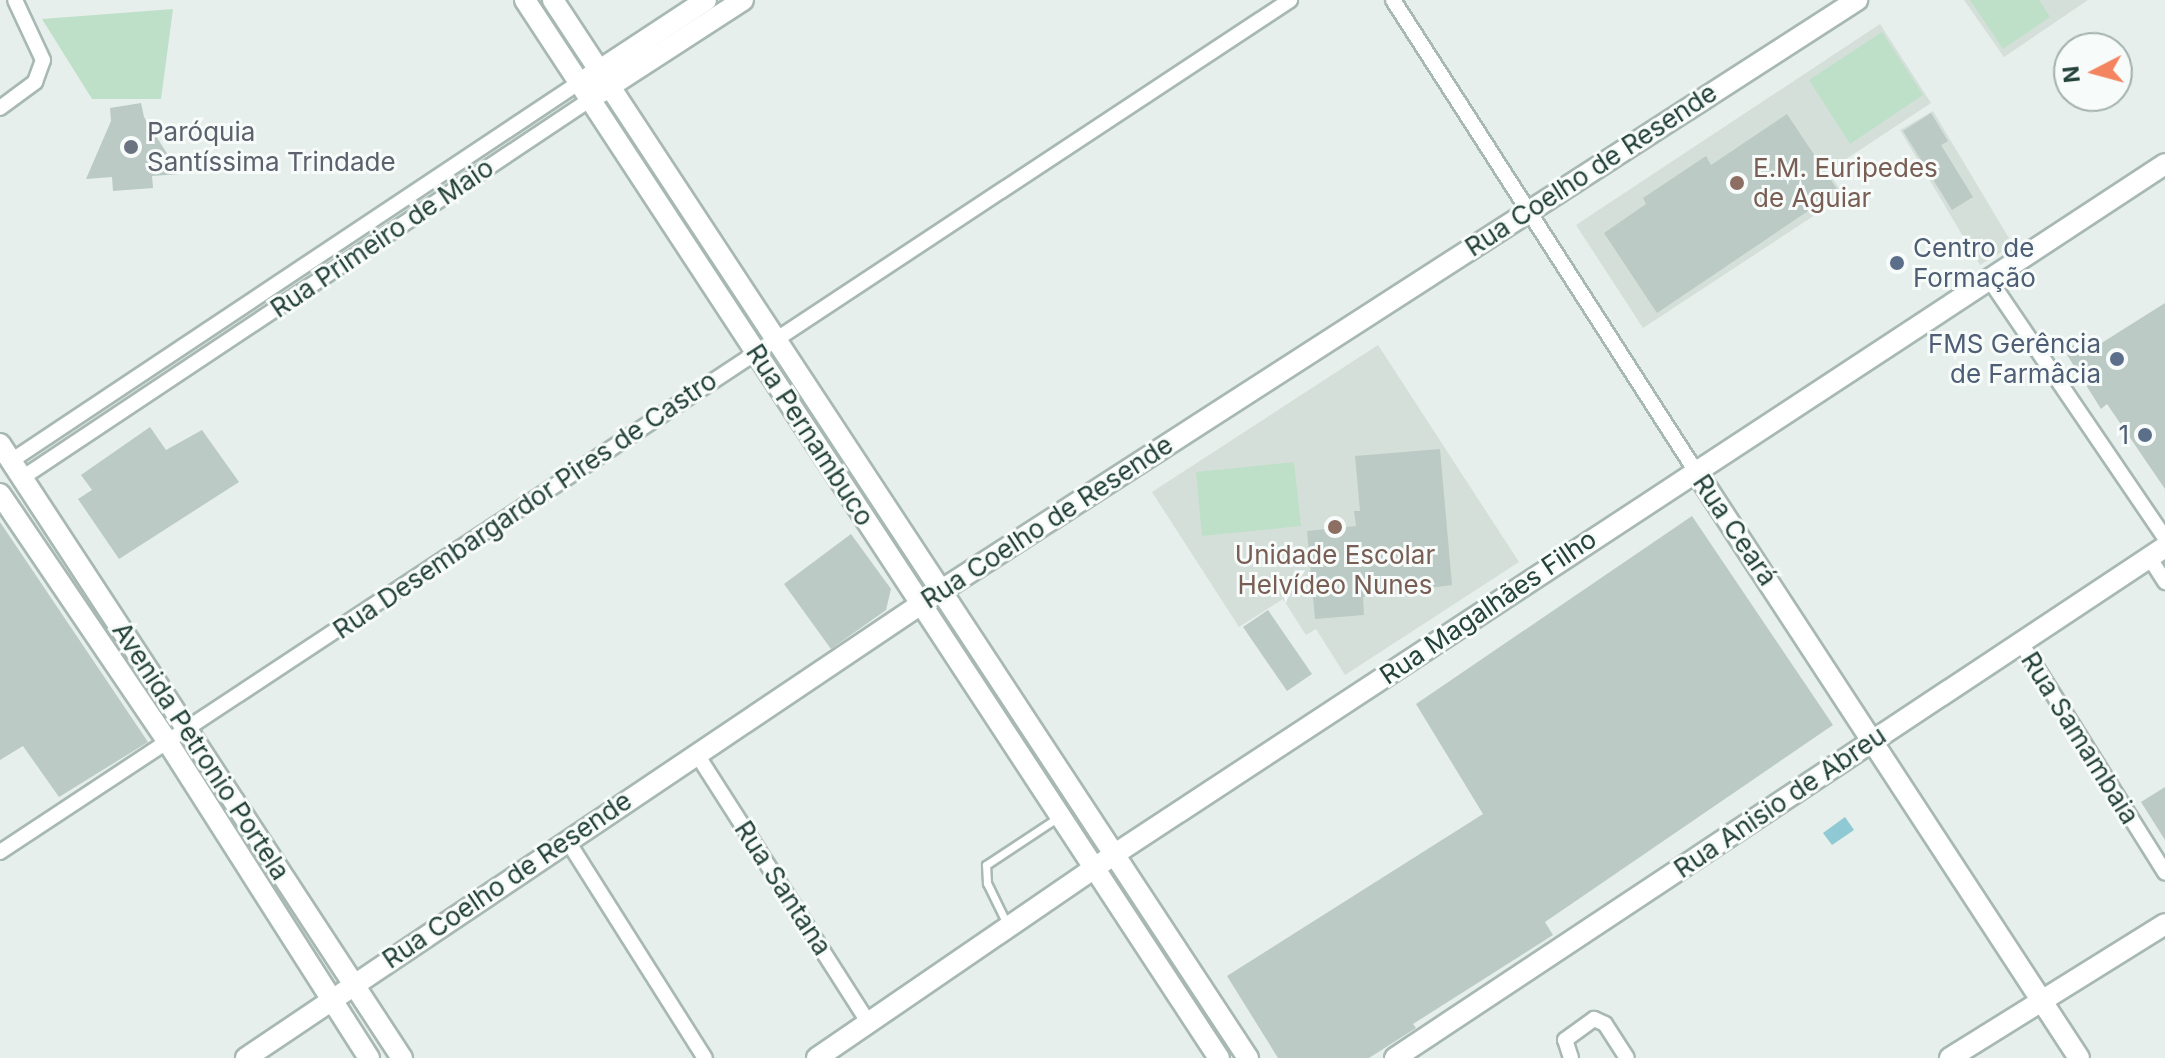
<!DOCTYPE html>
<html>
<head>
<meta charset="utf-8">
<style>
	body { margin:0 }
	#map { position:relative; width:2165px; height:1058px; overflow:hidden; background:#e6efeb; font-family:Inter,sans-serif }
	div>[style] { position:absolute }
	.built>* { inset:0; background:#d4dfda }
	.green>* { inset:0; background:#bfe0c8 }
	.water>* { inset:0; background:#8ec9d4 }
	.building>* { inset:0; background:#bbcac4 }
	.roads { filter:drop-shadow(2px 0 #a8b8b2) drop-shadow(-2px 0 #a8b8b2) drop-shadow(0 2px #a8b8b2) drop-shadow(0 -2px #a8b8b2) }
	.lane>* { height:7px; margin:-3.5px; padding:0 3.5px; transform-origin:3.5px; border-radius:3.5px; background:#fff }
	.street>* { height:14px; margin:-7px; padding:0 7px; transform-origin:7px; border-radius:7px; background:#fff }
	.secondary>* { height:20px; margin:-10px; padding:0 10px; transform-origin:10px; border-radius:10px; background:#fff }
	.dots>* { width:22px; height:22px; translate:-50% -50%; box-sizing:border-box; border:4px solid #f7fbf9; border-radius:50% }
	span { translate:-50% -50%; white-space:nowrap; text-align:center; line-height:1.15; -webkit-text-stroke:6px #f7fbf9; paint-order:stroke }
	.worship-label { font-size:26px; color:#5b616d }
	.left { translate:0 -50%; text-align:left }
	.education-label { font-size:26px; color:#785e54 }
	.street-label { font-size:26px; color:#24423a }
	.service-label { font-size:26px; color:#4e5e75 }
	.right { translate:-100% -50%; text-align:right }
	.north { position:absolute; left:2053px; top:32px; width:80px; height:80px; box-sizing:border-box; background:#f7fbf9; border:2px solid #a3b1ad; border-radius:50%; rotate:264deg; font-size:22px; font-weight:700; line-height:32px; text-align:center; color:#24423a }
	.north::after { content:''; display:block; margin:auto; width:28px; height:36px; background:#f4845f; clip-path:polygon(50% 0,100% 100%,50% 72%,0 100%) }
</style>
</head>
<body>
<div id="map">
	<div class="built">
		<i style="clip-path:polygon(1964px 0,2088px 0,2004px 57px)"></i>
		<i style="clip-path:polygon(1880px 24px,1931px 103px,1828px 171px,1844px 196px,1643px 328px,1576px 225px)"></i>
		<i style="clip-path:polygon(1933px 111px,2013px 245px,1980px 265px,1900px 130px)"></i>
		<i style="clip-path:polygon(1378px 345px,1519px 562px,1345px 675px,1316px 629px,1306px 635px,1283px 599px,1239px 627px,1152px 492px)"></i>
	</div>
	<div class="green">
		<i style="clip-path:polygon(1970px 0,2039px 0,2050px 17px,2003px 49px)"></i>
		<i style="clip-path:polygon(173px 9px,161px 99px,92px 99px,42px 19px)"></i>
		<i style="clip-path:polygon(1882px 32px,1923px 95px,1850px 144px,1809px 80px)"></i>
		<i style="clip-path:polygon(1294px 462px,1301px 526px,1202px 536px,1196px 472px)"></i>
	</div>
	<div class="water">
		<i style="clip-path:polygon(1845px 817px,1854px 830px,1832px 845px,1823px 833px)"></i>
	</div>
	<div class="building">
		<i style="clip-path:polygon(141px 103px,144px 117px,180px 174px,152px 176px,153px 188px,113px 191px,112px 177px,86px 179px,111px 121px,110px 108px)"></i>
		<i style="clip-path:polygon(1931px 113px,1948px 141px,1941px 145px,1973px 197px,1952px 210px,1903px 131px)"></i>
		<i style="clip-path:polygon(1787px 114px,1841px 195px,1823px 207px,1820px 203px,1657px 313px,1604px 233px,1646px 204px,1643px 198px,1706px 156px,1711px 165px)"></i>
		<i style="clip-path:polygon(2165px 303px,2165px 489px,2107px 404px,2101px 409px,2064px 350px,2094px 335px,2100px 344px)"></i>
		<i style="clip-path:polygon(150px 427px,166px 450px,202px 430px,239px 482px,119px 559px,78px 499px,92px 490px,81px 475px)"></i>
		<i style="clip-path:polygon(1440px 449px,1452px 585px,1363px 597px,1364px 615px,1315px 619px,1307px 531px,1356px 526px,1354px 511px,1360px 511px,1355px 456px)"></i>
		<i style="clip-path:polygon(1692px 516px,1833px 725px,1545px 922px,1553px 935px,1413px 1024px,1416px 1028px,1369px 1058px,1278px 1058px,1227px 976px,1483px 814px,1416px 704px)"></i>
		<i style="clip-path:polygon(0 522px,148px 742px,59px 797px,23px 746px,0 760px)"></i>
		<i style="clip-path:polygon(851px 534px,891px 589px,886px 610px,831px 649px,784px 584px)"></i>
		<i style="clip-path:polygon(1268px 610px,1312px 674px,1287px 691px,1243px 627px)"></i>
		<i style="clip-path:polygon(2165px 787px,2165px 840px,2141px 802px)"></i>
	</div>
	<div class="roads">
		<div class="lane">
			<i style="left:1008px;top:926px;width:48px;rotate:-116deg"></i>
			<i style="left:987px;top:883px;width:18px;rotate:-93deg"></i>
			<i style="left:986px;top:865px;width:85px;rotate:-33.5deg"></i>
		</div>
		<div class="street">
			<i style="left:1393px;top:0;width:559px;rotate:57.28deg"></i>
			<i style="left:0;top:108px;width:44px;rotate:-36.6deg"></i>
			<i style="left:35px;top:82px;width:23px;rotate:-70deg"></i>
			<i style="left:43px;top:60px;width:66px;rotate:-115deg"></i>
			<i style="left:1989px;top:279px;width:313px;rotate:55.8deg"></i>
			<i style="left:11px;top:461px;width:684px;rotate:-33.67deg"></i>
			<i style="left:22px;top:478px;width:684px;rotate:-33.67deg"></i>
			<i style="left:2149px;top:557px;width:30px;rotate:57deg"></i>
			<i style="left:2021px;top:643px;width:271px;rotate:57.9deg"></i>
			<i style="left:696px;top:753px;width:321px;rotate:57.4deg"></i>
			<i style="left:567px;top:840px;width:258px;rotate:57.7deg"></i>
			<i style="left:0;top:852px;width:1546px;rotate:-33.44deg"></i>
			<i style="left:1571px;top:1058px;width:19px;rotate:-108deg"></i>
			<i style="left:1565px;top:1040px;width:36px;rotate:-36deg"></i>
			<i style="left:1594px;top:1019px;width:12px;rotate:24deg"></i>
			<i style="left:1605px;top:1024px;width:40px;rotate:57.1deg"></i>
		</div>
		<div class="secondary">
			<i style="left:525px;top:0;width:1265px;rotate:56.74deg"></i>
			<i style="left:553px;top:0;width:1266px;rotate:56.7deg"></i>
			<i style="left:589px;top:77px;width:140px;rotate:-33.3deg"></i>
			<i style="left:601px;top:92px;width:169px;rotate:-32.9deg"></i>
			<i style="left:0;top:444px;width:734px;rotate:56.79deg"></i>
			<i style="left:1695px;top:470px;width:702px;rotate:56.85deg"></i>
			<i style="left:0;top:494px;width:298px;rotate:55.9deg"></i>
			<i style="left:167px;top:741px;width:376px;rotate:57.5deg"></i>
			<i style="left:246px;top:1058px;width:839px;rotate:-33.92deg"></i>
			<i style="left:942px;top:590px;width:1089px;rotate:-32.81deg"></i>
			<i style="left:817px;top:1058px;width:361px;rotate:-34.4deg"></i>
			<i style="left:1115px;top:854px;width:1256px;rotate:-33.31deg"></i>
			<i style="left:1395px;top:1058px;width:924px;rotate:-33.57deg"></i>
			<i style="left:1950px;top:1058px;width:253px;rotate:-31.9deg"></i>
		</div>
	</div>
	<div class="dots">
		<i style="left:131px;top:147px;background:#6b7280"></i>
		<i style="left:1737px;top:183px;background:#8d6e63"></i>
		<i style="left:1897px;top:263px;background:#5c6f8a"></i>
		<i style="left:2117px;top:359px;background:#5c6f8a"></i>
		<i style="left:2145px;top:435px;background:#5c6f8a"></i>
		<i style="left:1335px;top:527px;background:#8d6e63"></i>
	</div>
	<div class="worship-label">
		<span class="left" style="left:147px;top:147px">Paróquia<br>Santíssima Trindade</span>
	</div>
	<div class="education-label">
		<span class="left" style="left:1753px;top:183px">E.M. Euripedes<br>de Aguiar</span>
		<span style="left:1335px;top:570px">Unidade Escolar<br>Helvídeo Nunes</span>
	</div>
	<div class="street-label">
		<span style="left:1591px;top:170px;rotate:-33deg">Rua Coelho de Resende</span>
		<span style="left:382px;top:238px;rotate:-34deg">Rua Primeiro de Maio</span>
		<span style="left:810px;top:435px;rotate:57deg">Rua Pernambuco</span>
		<span style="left:525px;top:505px;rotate:-34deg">Rua Desembargardor Pires de Castro</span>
		<span style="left:1047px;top:522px;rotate:-33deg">Rua Coelho de Resende</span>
		<span style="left:1735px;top:530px;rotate:56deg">Rua Ceará</span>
		<span style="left:1488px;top:607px;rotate:-34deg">Rua Magalhães Filho</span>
		<span style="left:2080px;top:738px;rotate:58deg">Rua Samambaia</span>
		<span style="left:201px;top:751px;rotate:57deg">Avenida Petronio Portela</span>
		<span style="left:1780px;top:802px;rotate:-34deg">Rua Anisio de Abreu</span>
		<span style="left:507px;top:880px;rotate:-34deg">Rua Coelho de Resende</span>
		<span style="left:783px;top:888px;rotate:57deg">Rua Santana</span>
	</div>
	<div class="service-label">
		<span class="left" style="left:1913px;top:263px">Centro de<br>Formação</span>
		<span class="right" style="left:2101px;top:359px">FMS Gerência<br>de Farmâcia</span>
		<span class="right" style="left:2129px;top:435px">1</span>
	</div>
	<div class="north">N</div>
</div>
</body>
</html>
